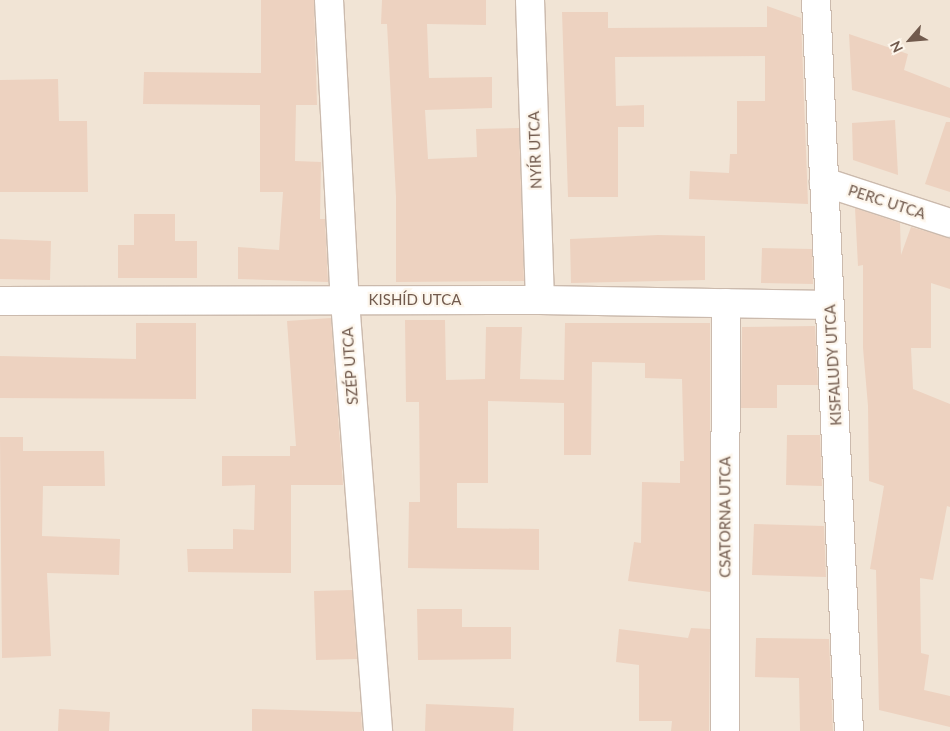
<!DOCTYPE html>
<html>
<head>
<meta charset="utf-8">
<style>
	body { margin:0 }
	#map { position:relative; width:950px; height:731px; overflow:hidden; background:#faf2e6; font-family:Lato,sans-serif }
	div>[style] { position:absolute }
	.residential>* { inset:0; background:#f1e4d5 }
	.building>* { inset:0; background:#edd2c0 }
	.roads { filter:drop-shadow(1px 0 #cbbaad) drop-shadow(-1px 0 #cbbaad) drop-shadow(0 1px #cbbaad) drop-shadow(0 -1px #cbbaad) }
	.street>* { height:28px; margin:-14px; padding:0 14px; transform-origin:14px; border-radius:14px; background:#fff }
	span { translate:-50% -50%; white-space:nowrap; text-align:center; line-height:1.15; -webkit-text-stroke:4.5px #fdf6ec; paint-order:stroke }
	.street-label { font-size:15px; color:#715a4d }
	.north { position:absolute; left:885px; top:15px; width:50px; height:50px; -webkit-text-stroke:4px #fdf6ec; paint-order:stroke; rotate:243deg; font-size:14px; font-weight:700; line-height:20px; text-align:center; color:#715a4d }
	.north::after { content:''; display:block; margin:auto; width:18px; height:22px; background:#715a4d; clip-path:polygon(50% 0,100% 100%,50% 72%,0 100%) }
</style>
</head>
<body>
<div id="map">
	<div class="residential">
		<i style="clip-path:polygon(0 0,950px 0,950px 731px,0 731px)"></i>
	</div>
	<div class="building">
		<i style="clip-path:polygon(261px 0,314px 0,317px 105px,296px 105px,295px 161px,321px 162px,320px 219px,325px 219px,328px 282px,238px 279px,238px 247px,279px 250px,283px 192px,260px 192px,260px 105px,143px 104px,144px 72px,261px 73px)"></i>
		<i style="clip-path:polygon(382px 0,486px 0,486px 25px,427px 24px,429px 78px,492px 77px,492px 108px,425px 110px,428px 159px,477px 157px,476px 129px,519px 128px,524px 281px,396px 282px,396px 197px,387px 24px,381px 24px)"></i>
		<i style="clip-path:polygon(767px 6px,801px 18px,808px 204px,689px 199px,690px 171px,729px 173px,730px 154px,737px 154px,737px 101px,765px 101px,765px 56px,615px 57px,616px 106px,644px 105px,644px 127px,618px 127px,618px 197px,568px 197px,562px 12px,608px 12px,608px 28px,767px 27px)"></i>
		<i style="clip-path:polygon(849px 34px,908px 54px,904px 70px,950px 88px,950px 118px,852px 90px)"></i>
		<i style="clip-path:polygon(58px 79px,59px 121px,87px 121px,88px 192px,0 192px,0 80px)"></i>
		<i style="clip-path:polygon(895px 120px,898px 175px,853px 160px,852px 123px)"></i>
		<i style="clip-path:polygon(946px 122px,950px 122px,950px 192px,925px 184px)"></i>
		<i style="clip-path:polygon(855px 208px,900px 223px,901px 255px,911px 227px,950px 238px,950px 289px,931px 283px,931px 348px,911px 348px,913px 389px,950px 404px,950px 507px,947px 506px,933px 580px,920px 578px,921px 653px,929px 655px,924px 690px,950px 696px,950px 727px,879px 710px,876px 570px,870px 569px,884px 486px,869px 481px,868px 406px,863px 348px,863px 265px,858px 266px)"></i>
		<i style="clip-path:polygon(134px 214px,175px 214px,175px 241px,197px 241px,197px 278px,118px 278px,118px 245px,134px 245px)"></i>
		<i style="clip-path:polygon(658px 235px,705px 236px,705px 280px,571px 283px,570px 239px)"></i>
		<i style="clip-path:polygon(0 239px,51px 241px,50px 280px,0 279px)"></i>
		<i style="clip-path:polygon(762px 248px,812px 249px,813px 284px,761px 283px)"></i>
		<i style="clip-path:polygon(331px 318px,343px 485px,291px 485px,291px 573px,188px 572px,187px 549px,233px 549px,233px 529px,254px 530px,255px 485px,222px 486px,222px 456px,290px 456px,290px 446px,296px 446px,287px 321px)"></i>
		<i style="clip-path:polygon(405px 320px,445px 320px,446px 380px,485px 379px,486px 327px,522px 327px,520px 379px,564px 380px,565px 323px,710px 323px,710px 592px,628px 581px,634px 542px,641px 543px,642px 482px,680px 483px,680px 461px,684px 461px,682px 379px,645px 378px,645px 363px,592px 362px,591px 455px,564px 455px,564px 403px,488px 401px,488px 483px,457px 483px,457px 528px,539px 529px,539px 570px,408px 568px,409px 502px,420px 502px,419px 402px,406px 402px)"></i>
		<i style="clip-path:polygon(136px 323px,196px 323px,196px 399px,0 398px,0 356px,136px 359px)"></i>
		<i style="clip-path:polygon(815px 326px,818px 385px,777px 385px,777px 408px,741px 408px,742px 327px)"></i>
		<i style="clip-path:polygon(787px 435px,820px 435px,822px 486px,786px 485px)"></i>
		<i style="clip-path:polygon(0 437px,23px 437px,23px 451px,104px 451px,105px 486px,43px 486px,42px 536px,120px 539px,119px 575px,47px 573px,51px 656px,2px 658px)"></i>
		<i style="clip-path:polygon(754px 524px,824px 526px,826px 577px,752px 575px)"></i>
		<i style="clip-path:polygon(352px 590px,357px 659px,316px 660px,314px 591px)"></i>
		<i style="clip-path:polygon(417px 609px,462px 609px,462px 627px,511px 627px,511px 659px,418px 660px)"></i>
		<i style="clip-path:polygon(691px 628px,710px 629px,709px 731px,671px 731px,672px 721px,639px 721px,639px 665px,616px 662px,619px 629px,688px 638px)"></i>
		<i style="clip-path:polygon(756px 638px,829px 639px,833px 731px,800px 731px,799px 678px,755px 677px)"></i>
		<i style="clip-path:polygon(426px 704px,514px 708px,513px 731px,425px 731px)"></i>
		<i style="clip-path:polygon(59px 709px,110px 712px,109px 731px,58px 731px)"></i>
		<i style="clip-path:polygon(252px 709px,361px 712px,362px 731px,252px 731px)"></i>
	</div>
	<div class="roads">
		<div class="street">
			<i style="left:329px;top:0;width:301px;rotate:87deg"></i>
			<i style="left:345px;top:301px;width:431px;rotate:85.6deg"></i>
			<i style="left:530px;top:0;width:300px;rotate:88.1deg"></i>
			<i style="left:816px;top:0;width:732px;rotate:87.42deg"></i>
			<i style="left:824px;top:182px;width:133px;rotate:18deg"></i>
			<i style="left:0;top:301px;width:540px;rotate:-0.11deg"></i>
			<i style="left:540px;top:300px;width:290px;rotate:1deg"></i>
			<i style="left:725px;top:731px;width:428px;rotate:-89.9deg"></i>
		</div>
	</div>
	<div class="street-label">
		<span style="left:535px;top:150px;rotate:-92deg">NYÍR UTCA</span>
		<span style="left:887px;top:202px;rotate:18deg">PERC UTCA</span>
		<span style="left:415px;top:300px">KISHÍD UTCA</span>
		<span style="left:833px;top:365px;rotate:-93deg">KISFALUDY UTCA</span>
		<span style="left:350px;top:366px;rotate:-94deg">SZÉP UTCA</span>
		<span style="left:725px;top:517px;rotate:-90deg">CSATORNA UTCA</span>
	</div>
	<div class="north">N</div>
</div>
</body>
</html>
